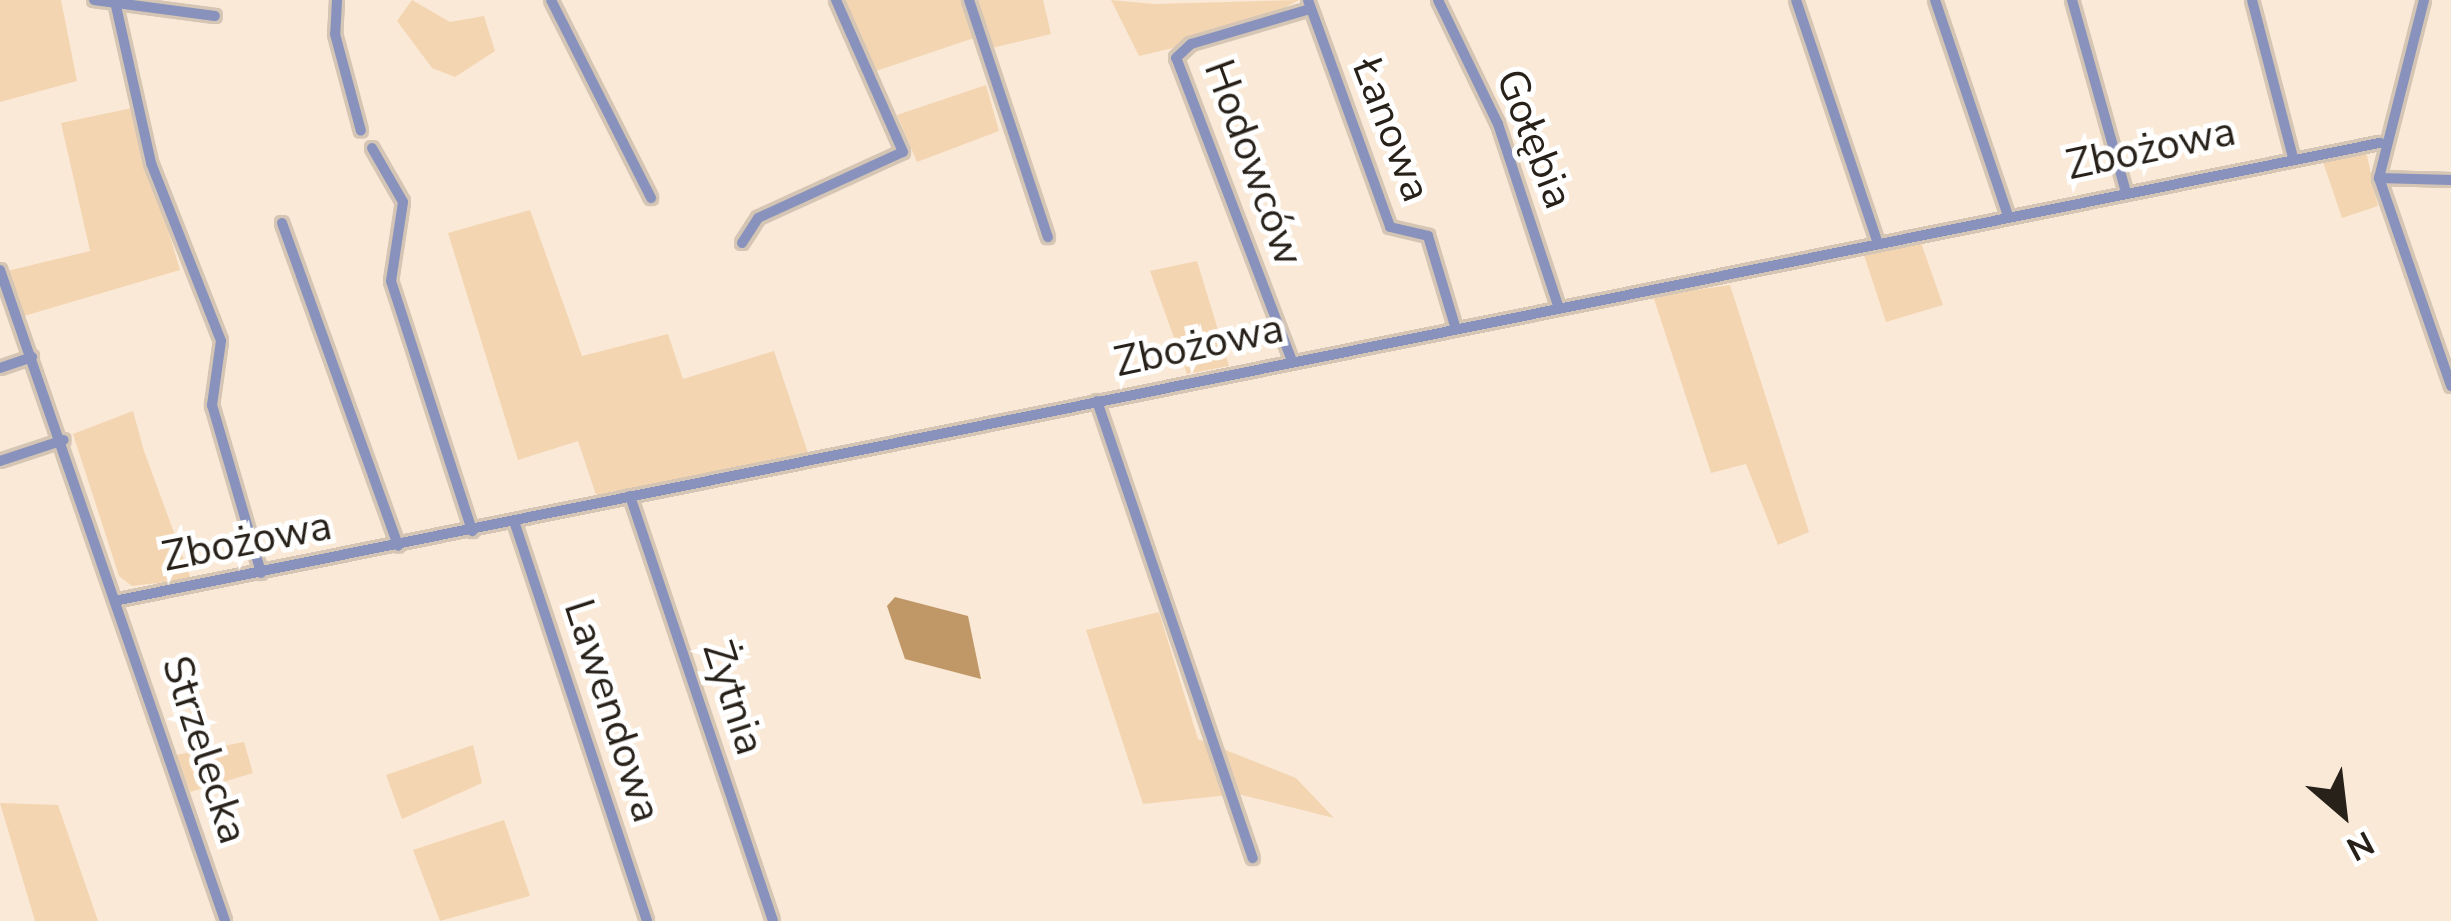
<!DOCTYPE html>
<html>
<head>
<meta charset="utf-8">
<style>
	body { margin:0 }
	#map { position:relative; width:2451px; height:921px; overflow:hidden; background:#fae9d6; font-family:"Nunito Sans",sans-serif }
	div>[style] { position:absolute }
	.green>* { inset:0; background:#f4d5b2 }
	.water>* { inset:0; background:#c09868 }
	.roads { filter:drop-shadow(3px 0 #d4c5b4) drop-shadow(-3px 0 #d4c5b4) drop-shadow(0 3px #d4c5b4) drop-shadow(0 -3px #d4c5b4) }
	.street>* { height:10px; margin:-5px; padding:0 5px; transform-origin:5px; border-radius:5px; background:#8892bc }
	span { translate:-50% -50%; white-space:nowrap; text-align:center; line-height:1.15; -webkit-text-stroke:10px #fff; paint-order:stroke }
	.street-label { font-size:42px; color:#27211a }
	.north { position:absolute; left:2283px; top:753px; width:120px; height:120px; -webkit-text-stroke:9px #fff; paint-order:stroke; rotate:152deg; font-size:33px; font-weight:700; line-height:48px; text-align:center; color:#27211a }
	.north::after { content:''; display:block; margin:auto; width:42px; height:54px; background:#27211a; clip-path:polygon(50% 0,100% 100%,50% 72%,0 100%) }
</style>
</head>
<body>
<div id="map">
	<div class="green">
		<i style="clip-path:polygon(0 0,61px 0,77px 81px,0 102px)"></i>
		<i style="clip-path:polygon(412px 0,450px 22px,484px 16px,495px 51px,455px 77px,432px 68px,397px 21px)"></i>
		<i style="clip-path:polygon(842px 0,964px 0,974px 38px,876px 71px)"></i>
		<i style="clip-path:polygon(975px 0,1043px 0,1051px 34px,988px 49px)"></i>
		<i style="clip-path:polygon(1111px 0,1154px 4px,1299px 0,1237px 33px,1139px 56px)"></i>
		<i style="clip-path:polygon(986px 85px,999px 131px,917px 162px,897px 115px)"></i>
		<i style="clip-path:polygon(132px 108px,180px 270px,24px 316px,7px 271px,90px 251px,61px 123px)"></i>
		<i style="clip-path:polygon(2366px 151px,2378px 206px,2342px 218px,2321px 156px)"></i>
		<i style="clip-path:polygon(530px 210px,582px 356px,668px 334px,683px 379px,774px 351px,808px 453px,596px 495px,578px 441px,518px 460px,448px 233px)"></i>
		<i style="clip-path:polygon(1920px 240px,1943px 305px,1886px 322px,1863px 252px)"></i>
		<i style="clip-path:polygon(1197px 261px,1229px 366px,1187px 374px,1150px 271px)"></i>
		<i style="clip-path:polygon(1730px 285px,1809px 532px,1778px 545px,1746px 464px,1711px 473px,1653px 296px)"></i>
		<i style="clip-path:polygon(133px 411px,144px 451px,191px 579px,132px 586px,119px 576px,73px 434px)"></i>
		<i style="clip-path:polygon(1159px 612px,1198px 739px,1296px 778px,1334px 818px,1238px 794px,1143px 804px,1086px 630px)"></i>
		<i style="clip-path:polygon(244px 742px,253px 773px,190px 792px,176px 755px)"></i>
		<i style="clip-path:polygon(473px 745px,482px 783px,402px 819px,386px 775px)"></i>
		<i style="clip-path:polygon(0 803px,58px 805px,98px 921px,35px 921px)"></i>
		<i style="clip-path:polygon(504px 820px,530px 896px,440px 921px,413px 850px)"></i>
	</div>
	<div class="water">
		<i style="clip-path:polygon(895px 597px,968px 616px,981px 679px,905px 659px,887px 606px)"></i>
	</div>
	<div class="roads">
		<div class="street">
			<i style="left:94px;top:0;width:122px;rotate:7.5deg"></i>
			<i style="left:337px;top:0;width:34px;rotate:93deg"></i>
			<i style="left:335px;top:34px;width:100px;rotate:75deg"></i>
			<i style="left:551px;top:0;width:222px;rotate:63.2deg"></i>
			<i style="left:969px;top:0;width:250px;rotate:71.6deg"></i>
			<i style="left:1308px;top:0;width:241px;rotate:70.1deg"></i>
			<i style="left:1390px;top:227px;width:39px;rotate:13deg"></i>
			<i style="left:1428px;top:236px;width:94px;rotate:73.3deg"></i>
			<i style="left:1438px;top:0;width:138px;rotate:64.2deg"></i>
			<i style="left:1498px;top:124px;width:191px;rotate:71.7deg"></i>
			<i style="left:1796px;top:0;width:253px;rotate:71.4deg"></i>
			<i style="left:1935px;top:0;width:225px;rotate:71.3deg"></i>
			<i style="left:2072px;top:0;width:195px;rotate:74.3deg"></i>
			<i style="left:2252px;top:0;width:159px;rotate:75.4deg"></i>
			<i style="left:2424px;top:0;width:184px;rotate:104.2deg"></i>
			<i style="left:2379px;top:178px;width:220px;rotate:70.9deg"></i>
			<i style="left:116px;top:6px;width:161px;rotate:77.4deg"></i>
			<i style="left:151px;top:163px;width:191px;rotate:68.5deg"></i>
			<i style="left:221px;top:341px;width:65px;rotate:98deg"></i>
			<i style="left:212px;top:405px;width:175px;rotate:73.7deg"></i>
			<i style="left:372px;top:148px;width:62px;rotate:60.1deg"></i>
			<i style="left:403px;top:202px;width:80px;rotate:98.6deg"></i>
			<i style="left:391px;top:281px;width:263px;rotate:72deg"></i>
			<i style="left:2379px;top:178px;width:72px;rotate:1.6deg"></i>
			<i style="left:282px;top:223px;width:343px;rotate:70.2deg"></i>
			<i style="left:742px;top:243px;width:30px;rotate:-57deg"></i>
			<i style="left:758px;top:218px;width:159px;rotate:-24.5deg"></i>
			<i style="left:903px;top:152px;width:166px;rotate:-113.8deg"></i>
			<i style="left:0;top:270px;width:689px;rotate:70.93deg"></i>
			<i style="left:1292px;top:361px;width:324px;rotate:-110.9deg"></i>
			<i style="left:1176px;top:58px;width:21px;rotate:-43deg"></i>
			<i style="left:1191px;top:44px;width:124px;rotate:-16.4deg"></i>
			<i style="left:0;top:368px;width:34px;rotate:-19deg"></i>
			<i style="left:1097px;top:401px;width:483px;rotate:71.2deg"></i>
			<i style="left:0;top:461px;width:67px;rotate:-18.2deg"></i>
			<i style="left:630px;top:496px;width:448px;rotate:71.4deg"></i>
			<i style="left:514px;top:521px;width:422px;rotate:71.6deg"></i>
			<i style="left:119px;top:600px;width:2307px;rotate:-11.43deg"></i>
		</div>
	</div>
	<div class="street-label">
		<span style="left:1391px;top:130px;rotate:69deg">Łanowa</span>
		<span style="left:1534px;top:139px;rotate:69deg">Gołębia</span>
		<span style="left:2151px;top:149px;rotate:-12deg">Zbożowa</span>
		<span style="left:1253px;top:163px;rotate:70deg">Hodowców</span>
		<span style="left:1199px;top:346px;rotate:-12deg">Zbożowa</span>
		<span style="left:247px;top:542px;rotate:-11deg">Zbożowa</span>
		<span style="left:733px;top:698px;rotate:72deg">Żytnia</span>
		<span style="left:612px;top:711px;rotate:72deg">Lawendowa</span>
		<span style="left:204px;top:750px;rotate:72deg">Strzelecka</span>
	</div>
	<div class="north">N</div>
</div>
</body>
</html>
